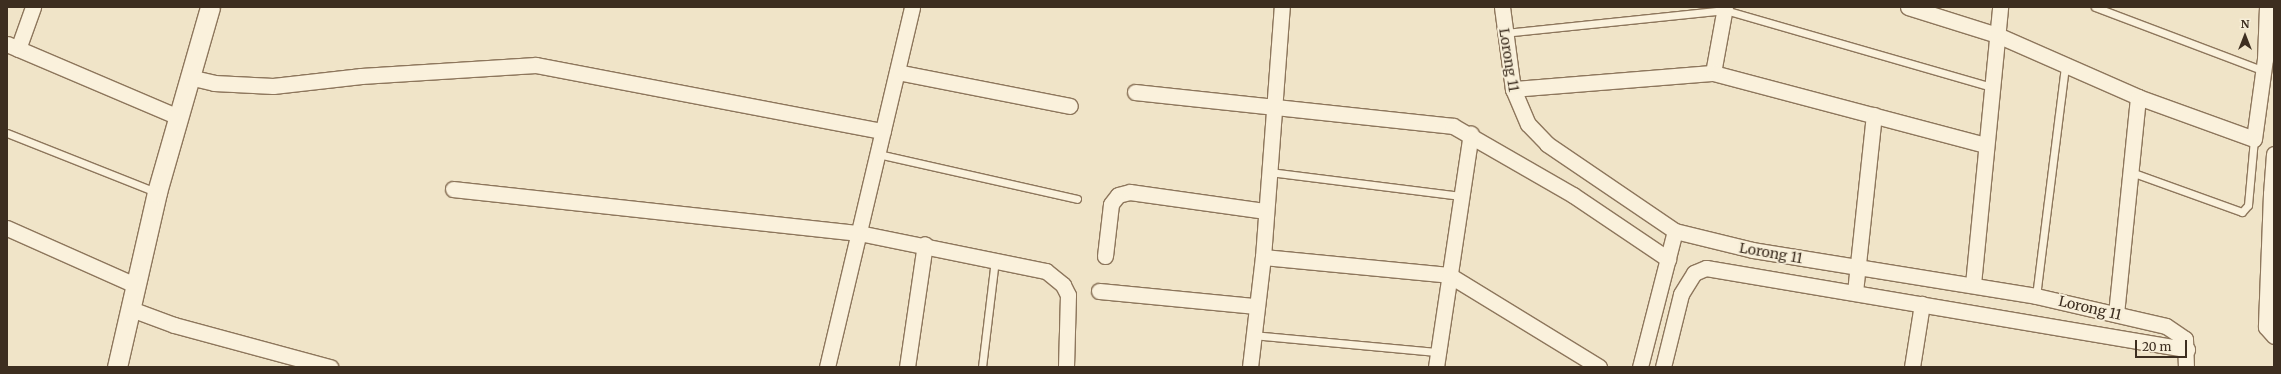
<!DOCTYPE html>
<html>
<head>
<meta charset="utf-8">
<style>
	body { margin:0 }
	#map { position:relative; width:2281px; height:374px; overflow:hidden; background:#f0e4c8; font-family:Merriweather,serif }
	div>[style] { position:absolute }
	.roads { filter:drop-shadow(1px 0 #8d765c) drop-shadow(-1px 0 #8d765c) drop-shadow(0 1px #8d765c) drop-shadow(0 -1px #8d765c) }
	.service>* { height:7px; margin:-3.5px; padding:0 3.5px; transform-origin:3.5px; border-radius:3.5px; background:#faf1dc }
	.minor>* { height:15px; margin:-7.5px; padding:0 7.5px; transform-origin:7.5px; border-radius:7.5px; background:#faf1dc }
	.tertiary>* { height:19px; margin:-9.5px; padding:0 9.5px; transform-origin:9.5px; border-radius:9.5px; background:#faf1dc }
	span { translate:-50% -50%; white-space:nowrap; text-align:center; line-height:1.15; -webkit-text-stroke:4px #f7eed8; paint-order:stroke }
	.street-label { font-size:14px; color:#3d2e20 }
	.frame { position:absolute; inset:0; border:8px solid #3d2e20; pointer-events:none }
	.north { position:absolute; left:2225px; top:16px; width:40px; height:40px; -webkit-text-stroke:3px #f7eed8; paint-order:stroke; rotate:0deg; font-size:11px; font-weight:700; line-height:16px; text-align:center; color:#3d2e20 }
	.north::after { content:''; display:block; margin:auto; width:14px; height:18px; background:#3d2e20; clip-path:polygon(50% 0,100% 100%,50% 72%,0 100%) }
	.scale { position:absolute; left:2135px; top:340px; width:52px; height:18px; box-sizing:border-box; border:2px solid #3d2e20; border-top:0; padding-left:5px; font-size:12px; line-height:14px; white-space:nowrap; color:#3d2e20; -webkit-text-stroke:3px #f7eed8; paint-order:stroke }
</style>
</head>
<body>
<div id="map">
	<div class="roads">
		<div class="service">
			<i style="left:2095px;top:7px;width:181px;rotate:20.7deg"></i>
			<i style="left:1504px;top:33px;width:222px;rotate:-5.9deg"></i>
			<i style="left:1725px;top:10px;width:278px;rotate:16.1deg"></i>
			<i style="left:7px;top:133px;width:160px;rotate:21.6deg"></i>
			<i style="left:878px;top:154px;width:204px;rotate:12.7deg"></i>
			<i style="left:1269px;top:172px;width:194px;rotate:7.1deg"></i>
			<i style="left:2131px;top:172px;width:118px;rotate:19.8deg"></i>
			<i style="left:2242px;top:212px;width:9px;rotate:-49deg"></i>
			<i style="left:2248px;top:205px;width:66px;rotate:-84.8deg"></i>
			<i style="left:2036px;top:296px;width:233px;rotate:-82.8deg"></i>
			<i style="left:1253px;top:335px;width:186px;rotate:5.3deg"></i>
			<i style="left:982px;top:367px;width:108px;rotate:-83.1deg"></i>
		</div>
		<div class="minor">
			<i style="left:1502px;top:7px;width:83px;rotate:82.4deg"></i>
			<i style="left:1513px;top:89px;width:38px;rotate:67deg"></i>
			<i style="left:1528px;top:124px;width:28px;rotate:46deg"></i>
			<i style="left:1547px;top:144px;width:155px;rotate:34.2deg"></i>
			<i style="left:1675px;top:231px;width:80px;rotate:13.7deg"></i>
			<i style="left:1753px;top:250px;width:287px;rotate:9.2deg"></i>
			<i style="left:2036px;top:296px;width:133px;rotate:13deg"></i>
			<i style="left:2166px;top:326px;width:23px;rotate:34deg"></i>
			<i style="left:2185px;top:339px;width:28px;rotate:88deg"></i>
			<i style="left:1908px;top:7px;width:93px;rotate:17.5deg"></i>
			<i style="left:1997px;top:35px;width:154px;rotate:23.7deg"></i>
			<i style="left:2138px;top:97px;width:123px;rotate:19.9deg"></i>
			<i style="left:2254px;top:139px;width:81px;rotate:-82.2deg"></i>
			<i style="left:2265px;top:59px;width:52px;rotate:-87.8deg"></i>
			<i style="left:7px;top:44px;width:186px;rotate:23.1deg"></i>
			<i style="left:18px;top:49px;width:45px;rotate:-70.3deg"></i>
			<i style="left:897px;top:72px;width:176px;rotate:11.1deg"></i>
			<i style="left:1713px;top:73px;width:67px;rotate:-79.7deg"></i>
			<i style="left:189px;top:77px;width:26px;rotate:13deg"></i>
			<i style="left:214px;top:83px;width:59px;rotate:2.9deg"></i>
			<i style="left:273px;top:86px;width:89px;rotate:-6.5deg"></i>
			<i style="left:361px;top:76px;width:175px;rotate:-3.6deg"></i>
			<i style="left:536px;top:65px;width:353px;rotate:10.8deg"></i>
			<i style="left:1513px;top:89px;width:201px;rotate:-4.6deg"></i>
			<i style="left:1713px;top:73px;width:282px;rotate:14.8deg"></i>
			<i style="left:1135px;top:92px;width:320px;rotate:6.1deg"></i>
			<i style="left:1453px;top:126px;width:138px;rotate:29.9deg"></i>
			<i style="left:1573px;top:195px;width:115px;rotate:34deg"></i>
			<i style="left:2274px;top:154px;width:40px;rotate:94.3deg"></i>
			<i style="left:2271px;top:194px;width:3px"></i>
			<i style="left:453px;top:189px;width:408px;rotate:6.2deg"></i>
			<i style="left:859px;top:233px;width:191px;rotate:11.5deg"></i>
			<i style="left:1046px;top:271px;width:22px;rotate:39deg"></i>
			<i style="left:1063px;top:285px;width:11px;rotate:63deg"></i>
			<i style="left:1068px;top:295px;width:72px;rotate:91.6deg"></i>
			<i style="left:2271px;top:194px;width:133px;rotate:92.2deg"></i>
			<i style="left:2266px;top:327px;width:12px;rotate:48deg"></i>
			<i style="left:7px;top:228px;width:138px;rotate:24deg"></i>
			<i style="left:1105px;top:256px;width:52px;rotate:-83.4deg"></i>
			<i style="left:1111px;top:204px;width:11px;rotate:-52deg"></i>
			<i style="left:1118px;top:195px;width:12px;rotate:-14deg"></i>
			<i style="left:1130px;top:192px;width:137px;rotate:8deg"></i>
			<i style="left:1263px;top:257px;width:187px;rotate:5.5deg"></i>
			<i style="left:1449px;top:275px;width:176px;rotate:31.5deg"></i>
			<i style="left:1973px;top:284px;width:278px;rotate:-84.4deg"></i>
			<i style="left:1099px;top:291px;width:158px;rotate:5.5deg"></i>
			<i style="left:1855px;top:292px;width:178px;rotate:-83.9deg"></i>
			<i style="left:131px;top:309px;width:46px;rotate:20.4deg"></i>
			<i style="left:174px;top:325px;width:162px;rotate:15.1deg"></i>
			<i style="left:2116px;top:314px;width:218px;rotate:-84.2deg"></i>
			<i style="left:827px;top:367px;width:370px;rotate:-76.7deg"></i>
			<i style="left:907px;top:367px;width:124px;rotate:-81.7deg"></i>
			<i style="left:1250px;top:367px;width:111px;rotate:-83.3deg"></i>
			<i style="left:1263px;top:257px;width:251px;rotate:-85.7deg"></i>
			<i style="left:1436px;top:367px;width:236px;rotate:-81.5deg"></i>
			<i style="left:1640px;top:367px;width:140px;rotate:-75.6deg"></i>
			<i style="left:1663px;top:367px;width:75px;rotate:-76.1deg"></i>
			<i style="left:1681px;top:294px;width:25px;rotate:-58deg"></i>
			<i style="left:1694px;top:273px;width:13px;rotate:-23deg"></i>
			<i style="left:1706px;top:268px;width:488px;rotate:9.6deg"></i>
			<i style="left:1912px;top:367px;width:64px;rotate:-81deg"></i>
		</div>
		<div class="tertiary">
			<i style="left:117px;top:367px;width:180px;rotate:-77.1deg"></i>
			<i style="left:157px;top:192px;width:192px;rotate:-74deg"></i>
		</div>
	</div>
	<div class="street-label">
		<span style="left:1509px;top:60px;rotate:81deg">Lorong 11</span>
		<span style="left:1771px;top:253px;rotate:10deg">Lorong 11</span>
		<span style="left:2090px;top:308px;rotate:13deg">Lorong 11</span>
	</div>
	<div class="frame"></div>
	<div class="north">N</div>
	<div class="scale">20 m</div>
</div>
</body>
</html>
